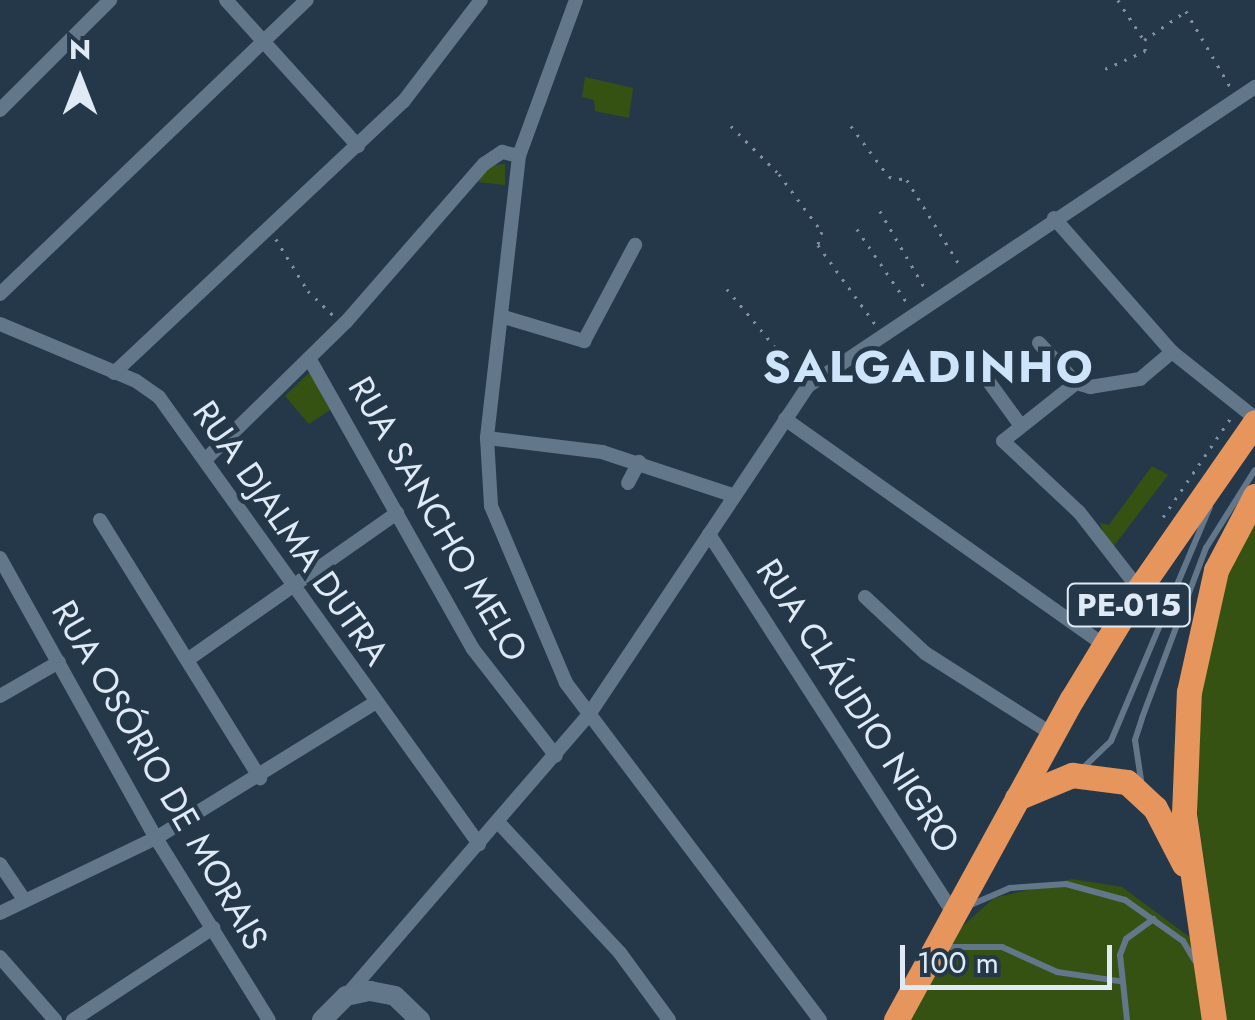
<!DOCTYPE html>
<html>
<head>
<meta charset="utf-8">
<style>
	body { margin:0 }
	#map { position:relative; width:1255px; height:1020px; overflow:hidden; background:#253849; font-family:Jost,sans-serif }
	div>[style] { position:absolute }
	.green>* { inset:0; background:#365212 }
	.path>* { height:2.5px; margin-top:-1.25px; transform-origin:0; background:repeating-linear-gradient(90deg,#8291a0 0 2.5px,transparent 0 10.5px) }
	.lane>* { height:6px; margin:-3px; padding:0 3px; transform-origin:3px; border-radius:3px; background:#63778b }
	.street>* { height:14px; margin:-7px; padding:0 7px; transform-origin:7px; border-radius:7px; background:#63778b }
	.secondary>* { height:20px; margin:-10px; padding:0 10px; transform-origin:10px; border-radius:10px; background:#63778b }
	.highway>* { height:25px; margin:-12.5px; padding:0 12.5px; transform-origin:12.5px; border-radius:12.5px; background:#e6965c }
	span { translate:-50% -50%; white-space:nowrap; text-align:center; line-height:1.15; -webkit-text-stroke:9px #253849; paint-order:stroke }
	.shield-label span { padding:2px 8px; background:#253849; border:2px solid; border-radius:8px; -webkit-text-stroke-width:0 }
	.shield-label { font-size:32px; color:#dfeaf6; font-weight:700 }
	.street-label { font-size:35px; color:#dfeaf6 }
	.district-label { font-size:45px; color:#cde4fa; font-weight:700; letter-spacing:2.5px }
	.north { position:absolute; left:30px; top:30px; width:100px; height:100px; -webkit-text-stroke:8px #253849; paint-order:stroke; rotate:0deg; font-size:28px; font-weight:700; line-height:40px; text-align:center; color:#dfeaf6 }
	.north::after { content:''; display:block; margin:auto; width:35px; height:45px; background:#dfeaf6; clip-path:polygon(50% 0,100% 100%,50% 72%,0 100%) }
	.scale { position:absolute; left:900px; top:945px; width:212px; height:45px; box-sizing:border-box; border:5px solid #dfeaf6; border-top:0; padding-left:12px; font-size:30px; line-height:35px; white-space:nowrap; color:#dfeaf6; -webkit-text-stroke:8px #253849; paint-order:stroke }
</style>
</head>
<body>
<div id="map">
	<div class="green">
		<i style="clip-path:polygon(585px 77px,633px 88px,629px 118px,595px 111px,594px 100px,582px 97px)"></i>
		<i style="clip-path:polygon(505px 164px,505px 185px,478px 182px,486px 166px)"></i>
		<i style="clip-path:polygon(310px 372px,330px 410px,309px 424px,285px 396px)"></i>
		<i style="clip-path:polygon(1152px 466px,1168px 475px,1110px 551px,1100px 523px,1109px 525px)"></i>
		<i style="clip-path:polygon(1255px 501px,1255px 1020px,1227px 1020px,1198px 818px,1196px 646px)"></i>
		<i style="clip-path:polygon(1072px 879px,1122px 887px,1195px 941px,1220px 1020px,900px 1020px,939px 947px,994px 898px)"></i>
	</div>
	<div class="path">
		<i style="left:1118px;top:0;width:48px;rotate:57deg"></i>
		<i style="left:1144px;top:40px;width:51px;rotate:-34.6deg"></i>
		<i style="left:1186px;top:11px;width:89px;rotate:59.7deg"></i>
		<i style="left:1105px;top:69px;width:44px;rotate:-24.2deg"></i>
		<i style="left:1145px;top:51px;width:9px;rotate:-96deg"></i>
		<i style="left:731px;top:126px;width:68px;rotate:45deg"></i>
		<i style="left:779px;top:174px;width:72px;rotate:53.4deg"></i>
		<i style="left:822px;top:232px;width:14px;rotate:107deg"></i>
		<i style="left:818px;top:245px;width:99px;rotate:54.1deg"></i>
		<i style="left:851px;top:126px;width:64px;rotate:53.3deg"></i>
		<i style="left:889px;top:177px;width:18px;rotate:9deg"></i>
		<i style="left:907px;top:180px;width:102px;rotate:58.2deg"></i>
		<i style="left:880px;top:211px;width:91px;rotate:59.8deg"></i>
		<i style="left:857px;top:229px;width:91px;rotate:55.8deg"></i>
		<i style="left:276px;top:239px;width:61px;rotate:58.4deg"></i>
		<i style="left:308px;top:291px;width:36px;rotate:44deg"></i>
		<i style="left:727px;top:289px;width:114px;rotate:50.3deg"></i>
		<i style="left:1163px;top:517px;width:122px;rotate:-55.7deg"></i>
	</div>
	<div class="lane">
		<i style="left:1084px;top:767px;width:37px;rotate:-44deg"></i>
		<i style="left:1111px;top:741px;width:254px;rotate:-67.1deg"></i>
		<i style="left:1141px;top:780px;width:40px;rotate:-98.5deg"></i>
		<i style="left:1135px;top:740px;width:23px;rotate:-72deg"></i>
		<i style="left:1142px;top:718px;width:182px;rotate:-69.4deg"></i>
		<i style="left:1206px;top:548px;width:92px;rotate:-57.9deg"></i>
		<i style="left:968px;top:906px;width:46px;rotate:-23.2deg"></i>
		<i style="left:1010px;top:888px;width:56px;rotate:-4.1deg"></i>
		<i style="left:1066px;top:884px;width:61px;rotate:15.2deg"></i>
		<i style="left:1125px;top:900px;width:71px;rotate:35.3deg"></i>
		<i style="left:1183px;top:941px;width:23px;rotate:59deg"></i>
		<i style="left:945px;top:947px;width:57px"></i>
		<i style="left:1002px;top:947px;width:60px;rotate:24.4deg"></i>
		<i style="left:1057px;top:972px;width:63px;rotate:8.3deg"></i>
		<i style="left:1127px;top:1020px;width:65px;rotate:-96.1deg"></i>
		<i style="left:1120px;top:955px;width:17px;rotate:-69deg"></i>
		<i style="left:1126px;top:939px;width:34px;rotate:-36deg"></i>
	</div>
	<div class="street">
		<i style="left:226px;top:0;width:197px;rotate:47.9deg"></i>
		<i style="left:576px;top:0;width:166px;rotate:110.1deg"></i>
		<i style="left:519px;top:156px;width:284px;rotate:96.5deg"></i>
		<i style="left:487px;top:438px;width:68px;rotate:86.6deg"></i>
		<i style="left:491px;top:506px;width:192px;rotate:67deg"></i>
		<i style="left:566px;top:683px;width:422px;rotate:53deg"></i>
		<i style="left:0;top:110px;width:156px;rotate:-45deg"></i>
		<i style="left:1054px;top:218px;width:179px;rotate:48.6deg"></i>
		<i style="left:1172px;top:352px;width:106px;rotate:38.5deg"></i>
		<i style="left:0;top:294px;width:425px;rotate:-43.8deg"></i>
		<i style="left:504px;top:317px;width:84px;rotate:16.7deg"></i>
		<i style="left:584px;top:341px;width:109px;rotate:-62deg"></i>
		<i style="left:0;top:324px;width:147px;rotate:22.7deg"></i>
		<i style="left:136px;top:381px;width:28px;rotate:35deg"></i>
		<i style="left:159px;top:397px;width:550px;rotate:54.4deg"></i>
		<i style="left:1039px;top:343px;width:54px;rotate:47.2deg"></i>
		<i style="left:1076px;top:383px;width:15px;rotate:16deg"></i>
		<i style="left:1090px;top:387px;width:51px;rotate:-9.1deg"></i>
		<i style="left:1140px;top:379px;width:42px;rotate:-40.2deg"></i>
		<i style="left:309px;top:358px;width:334px;rotate:60.6deg"></i>
		<i style="left:473px;top:649px;width:135px;rotate:52.2deg"></i>
		<i style="left:114px;top:373px;width:396px;rotate:-43.2deg"></i>
		<i style="left:403px;top:102px;width:128px;rotate:-52.6deg"></i>
		<i style="left:989px;top:382px;width:54px;rotate:54deg"></i>
		<i style="left:1076px;top:383px;width:93px;rotate:141.5deg"></i>
		<i style="left:1003px;top:441px;width:104px;rotate:43.1deg"></i>
		<i style="left:1079px;top:512px;width:98px;rotate:52.1deg"></i>
		<i style="left:785px;top:419px;width:393px;rotate:35.3deg"></i>
		<i style="left:487px;top:438px;width:116px;rotate:6.9deg"></i>
		<i style="left:602px;top:452px;width:137px;rotate:18.3deg"></i>
		<i style="left:206px;top:459px;width:196px;rotate:-44.4deg"></i>
		<i style="left:346px;top:322px;width:210px;rotate:-48.9deg"></i>
		<i style="left:484px;top:164px;width:22px;rotate:-34deg"></i>
		<i style="left:502px;top:152px;width:17px;rotate:13deg"></i>
		<i style="left:628px;top:483px;width:24px;rotate:-62deg"></i>
		<i style="left:100px;top:520px;width:304px;rotate:58.2deg"></i>
		<i style="left:709px;top:534px;width:451px;rotate:57.2deg"></i>
		<i style="left:0;top:558px;width:321px;rotate:60.9deg"></i>
		<i style="left:156px;top:838px;width:214px;rotate:58.2deg"></i>
		<i style="left:865px;top:597px;width:82px;rotate:43deg"></i>
		<i style="left:925px;top:653px;width:151px;rotate:32.5deg"></i>
		<i style="left:190px;top:658px;width:253px;rotate:-35deg"></i>
		<i style="left:0;top:696px;width:68px;rotate:-30deg"></i>
		<i style="left:498px;top:822px;width:179px;rotate:47deg"></i>
		<i style="left:620px;top:953px;width:83px;rotate:53.8deg"></i>
		<i style="left:0;top:864px;width:40px;rotate:56deg"></i>
		<i style="left:0;top:913px;width:173px;rotate:-25.7deg"></i>
		<i style="left:156px;top:838px;width:255px;rotate:-31.7deg"></i>
		<i style="left:0;top:957px;width:84px;rotate:48.9deg"></i>
		<i style="left:346px;top:996px;width:370px;rotate:-49.2deg"></i>
		<i style="left:588px;top:716px;width:397px;rotate:-56.3deg"></i>
		<i style="left:808px;top:386px;width:538px;rotate:-33.78deg"></i>
		<i style="left:73px;top:1020px;width:168px;rotate:-33.3deg"></i>
	</div>
	<div class="secondary">
		<i style="left:322px;top:1020px;width:34px;rotate:-45deg"></i>
		<i style="left:346px;top:996px;width:25px;rotate:-12deg"></i>
		<i style="left:370px;top:991px;width:25px;rotate:11deg"></i>
		<i style="left:395px;top:996px;width:35px;rotate:44deg"></i>
	</div>
	<div class="highway">
		<i style="left:1017px;top:798px;width:60px;rotate:-22.7deg"></i>
		<i style="left:1072px;top:775px;width:55px;rotate:7.3deg"></i>
		<i style="left:1127px;top:782px;width:38px;rotate:43deg"></i>
		<i style="left:1155px;top:808px;width:63px;rotate:62.6deg"></i>
		<i style="left:896px;top:1020px;width:366px;rotate:-61.3deg"></i>
		<i style="left:1072px;top:699px;width:129px;rotate:-58.7deg"></i>
		<i style="left:1139px;top:589px;width:203px;rotate:-55.2deg"></i>
		<i style="left:1214px;top:1020px;width:208px;rotate:-98.3deg"></i>
		<i style="left:1184px;top:814px;width:122px;rotate:-87.7deg"></i>
		<i style="left:1189px;top:692px;width:125px;rotate:-77.5deg"></i>
		<i style="left:1216px;top:570px;width:84px;rotate:-62.2deg"></i>
	</div>
	<div class="shield-label">
		<span style="left:1129px;top:605px">PE-015</span>
	</div>
	<div class="street-label">
		<span style="left:438px;top:519px;rotate:60deg">RUA SANCHO MELO</span>
		<span style="left:291px;top:533px;rotate:55deg">RUA DJALMA DUTRA</span>
		<span style="left:858px;top:706px;rotate:57deg">RUA CLÁUDIO NIGRO</span>
		<span style="left:160px;top:775px;rotate:60deg">RUA OSÓRIO DE MORAIS</span>
	</div>
	<div class="district-label">
		<span style="left:929px;top:367px">SALGADINHO</span>
	</div>
	<div class="north">N</div>
	<div class="scale">100 m</div>
</div>
</body>
</html>
